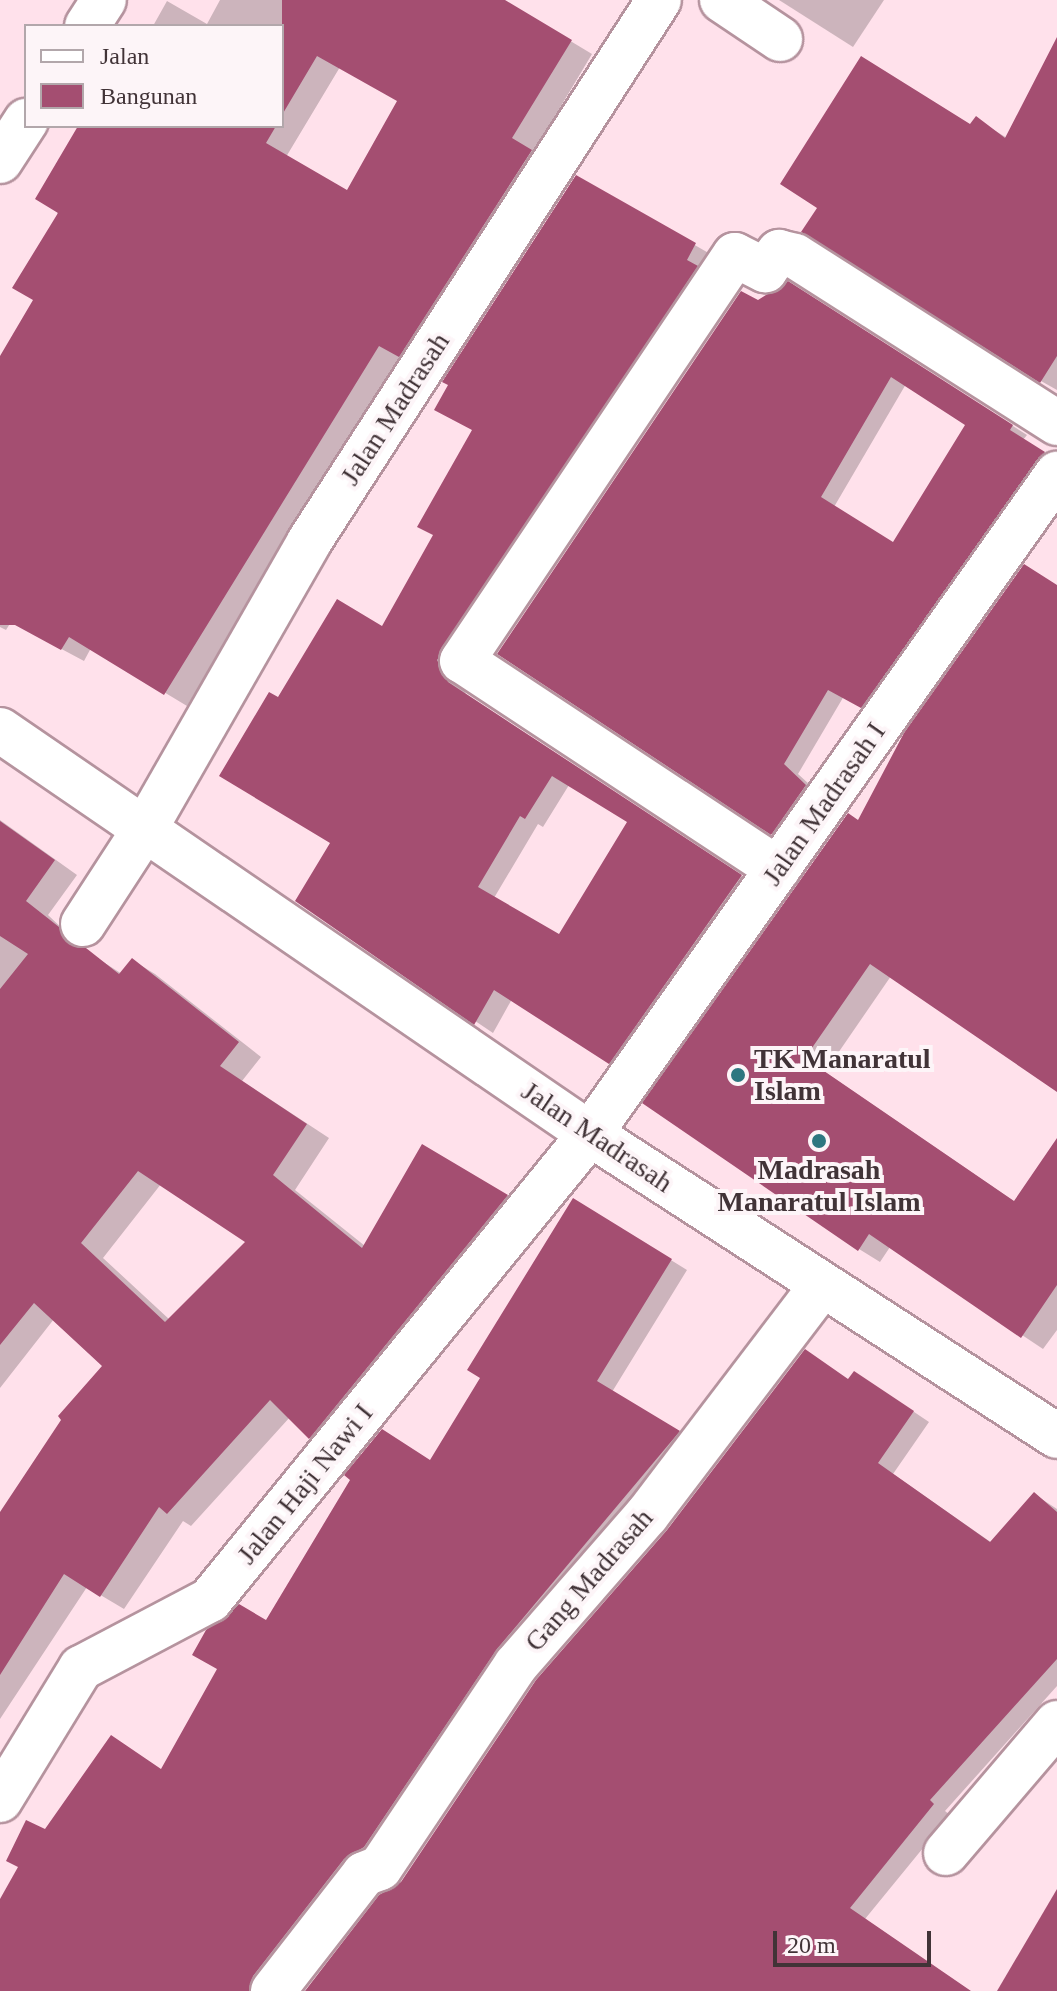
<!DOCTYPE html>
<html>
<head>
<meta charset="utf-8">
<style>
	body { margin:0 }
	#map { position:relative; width:1057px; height:1991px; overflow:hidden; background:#ffe1eb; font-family:Georgia,serif }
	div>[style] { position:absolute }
	.shadow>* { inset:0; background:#0003 }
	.building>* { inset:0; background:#a44e71 }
	.roads { filter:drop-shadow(2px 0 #b5939e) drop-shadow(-2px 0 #b5939e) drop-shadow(0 2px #b5939e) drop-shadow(0 -2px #b5939e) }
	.street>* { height:44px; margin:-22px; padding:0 22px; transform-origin:22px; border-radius:22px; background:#fff }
	.dots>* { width:22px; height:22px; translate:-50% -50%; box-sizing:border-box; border:4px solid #fdf5f8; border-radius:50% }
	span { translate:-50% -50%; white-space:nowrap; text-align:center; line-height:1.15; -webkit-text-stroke:8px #fdf5f8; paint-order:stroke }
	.street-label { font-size:28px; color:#413337 }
	.poi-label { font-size:28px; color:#413337; font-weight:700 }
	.left { translate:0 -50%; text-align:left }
	.legend { position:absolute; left:24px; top:24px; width:260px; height:104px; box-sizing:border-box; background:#fdf5f8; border:2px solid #b2a7ab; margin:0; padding:10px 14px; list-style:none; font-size:24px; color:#413337 }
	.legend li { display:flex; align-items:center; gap:16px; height:40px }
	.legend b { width:40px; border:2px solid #b2a7ab }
	.scale { position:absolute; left:773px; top:1931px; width:158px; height:36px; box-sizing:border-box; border:4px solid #413337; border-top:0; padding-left:10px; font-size:24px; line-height:28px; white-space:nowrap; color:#413337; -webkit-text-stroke:6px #fdf5f8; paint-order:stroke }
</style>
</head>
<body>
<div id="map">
	<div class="shadow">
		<i style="clip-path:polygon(evenodd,220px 0,502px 0,592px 54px,533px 153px,553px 164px,422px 368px,402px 357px,187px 706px,91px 648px,84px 661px,11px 622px,6px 630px,0 627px,0 360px,35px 300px,80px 126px,282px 126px,282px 26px,153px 26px,167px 1px,207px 24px,220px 0,340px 67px,400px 101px,348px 193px,286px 157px,340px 67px)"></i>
		<i style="clip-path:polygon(779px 0,884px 0,853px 47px)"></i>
		<i style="clip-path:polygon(1057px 41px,1057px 390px,1041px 381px,971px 126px,976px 119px,1007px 138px)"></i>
		<i style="clip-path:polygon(evenodd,577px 177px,712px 255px,454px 669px,466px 694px,758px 887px,627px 1073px,512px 999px,493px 1033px,297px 901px,333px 842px,278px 700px,383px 628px,435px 535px,577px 177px,569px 785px,629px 821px,559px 936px,494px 898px,538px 824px,543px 827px,569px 785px)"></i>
		<i style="clip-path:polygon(evenodd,803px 292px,1027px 435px,1023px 440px,1057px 461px,876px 715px,844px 696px,798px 774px,820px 794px,787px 841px,772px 833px,758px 302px,803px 292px,906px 384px,967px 424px,894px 544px,834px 507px,906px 384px)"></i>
		<i style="clip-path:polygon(1057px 586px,1057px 1089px,891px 976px,825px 1072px,1015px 1202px,1057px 1142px,1057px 1330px,1043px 1349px,890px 1247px,880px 1262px,859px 1249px,645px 1103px,859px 822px)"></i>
		<i style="clip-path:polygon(evenodd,0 820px,77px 875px,48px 915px,86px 951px,122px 974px,132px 960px,155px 974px,261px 1057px,242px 1081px,329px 1138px,295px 1190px,365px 1246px,423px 1147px,530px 1210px,333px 1451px,290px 1417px,191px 1526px,183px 1521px,124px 1609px,87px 1587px,0 1719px,0 1529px,105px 1366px,54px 1319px,0 1388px,0 820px,161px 1184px,248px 1242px,170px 1320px,103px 1258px,161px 1184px)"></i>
		<i style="clip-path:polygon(590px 1210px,687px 1270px,612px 1392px,695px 1442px,268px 1991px,0 1987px,0 1903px,46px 1832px,162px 1770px,219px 1669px,431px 1462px)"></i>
		<i style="clip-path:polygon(850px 1381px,871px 1383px,929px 1422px,893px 1474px,992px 1543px,1034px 1494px,1057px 1509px,1057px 1686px,945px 1811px,950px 1815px,865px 1919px,970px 1991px,307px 1991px)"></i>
	</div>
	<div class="building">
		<i style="clip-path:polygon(282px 0,505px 0,572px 40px,512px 138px,532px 150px,399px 357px,379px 346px,164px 695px,69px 637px,61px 650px,15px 625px,0 625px,0 356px,33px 300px,12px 288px,58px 213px,35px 199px,78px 126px,276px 126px,266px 143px,347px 190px,397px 101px,317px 56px,282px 115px)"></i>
		<i style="clip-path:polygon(1057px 37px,1057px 356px,1040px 383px,801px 232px,817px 208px,780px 184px,861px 56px,970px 124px,976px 116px,1005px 138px)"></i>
		<i style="clip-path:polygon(evenodd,576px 175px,696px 243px,687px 260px,698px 266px,437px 660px,448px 682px,742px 875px,609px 1064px,494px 990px,474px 1025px,295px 901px,330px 843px,219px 776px,269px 692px,278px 697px,337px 599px,382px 626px,433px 535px,417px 527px,472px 430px,434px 410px,448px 385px,442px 382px,576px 175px,552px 776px,627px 822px,559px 934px,478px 887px,520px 816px,525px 819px,552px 776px)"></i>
		<i style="clip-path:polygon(evenodd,788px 281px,1013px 425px,1010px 430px,1045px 452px,861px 708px,828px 690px,784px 764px,806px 785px,771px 835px,497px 654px,741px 291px,758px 300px,788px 281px,891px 377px,965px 425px,893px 542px,821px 497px,891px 377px)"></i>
		<i style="clip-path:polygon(1024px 564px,1057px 585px,1057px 1092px,870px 964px,805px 1058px,1014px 1201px,1057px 1138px,1057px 1285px,1021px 1338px,869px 1234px,858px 1251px,642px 1103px,848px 813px,858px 820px,904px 733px)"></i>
		<i style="clip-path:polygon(evenodd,0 821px,55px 860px,26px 901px,59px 927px,69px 944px,86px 948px,119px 974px,132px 958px,239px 1042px,220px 1066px,307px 1124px,273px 1175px,362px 1248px,422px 1144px,508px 1195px,309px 1439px,270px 1400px,167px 1514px,159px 1507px,100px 1597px,64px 1574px,0 1675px,0 1512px,61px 1420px,58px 1416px,102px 1366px,34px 1303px,0 1345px,0 989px,28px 954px,0 936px,0 821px,138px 1171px,245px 1242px,165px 1322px,81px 1243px,138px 1171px)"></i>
		<i style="clip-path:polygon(573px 1198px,672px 1259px,597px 1381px,680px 1431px,497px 1649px,364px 1847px,344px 1859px,253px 1976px,249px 1991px,0 1991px,0 1899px,18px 1867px,6px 1861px,26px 1820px,45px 1829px,111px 1735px,161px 1769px,217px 1669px,192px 1655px,206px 1630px,239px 1604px,266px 1620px,350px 1480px,344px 1475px,382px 1429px,430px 1460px,480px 1378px,467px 1370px)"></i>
		<i style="clip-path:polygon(805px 1349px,848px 1379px,854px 1371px,914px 1411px,878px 1463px,990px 1542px,1034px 1492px,1057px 1512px,1057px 1659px,930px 1800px,934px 1804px,850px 1908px,971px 1991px,305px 1991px,379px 1895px,401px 1882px,536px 1680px,667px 1530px)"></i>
		<i style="clip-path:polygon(1057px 1889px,1057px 1991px,997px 1991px)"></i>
	</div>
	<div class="roads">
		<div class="street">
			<i style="left:722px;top:0;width:70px;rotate:33.9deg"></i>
			<i style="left:87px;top:26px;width:31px;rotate:-57deg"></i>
			<i style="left:0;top:161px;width:48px;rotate:-57deg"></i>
			<i style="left:0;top:730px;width:715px;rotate:34.4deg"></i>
			<i style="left:590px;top:1134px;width:556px;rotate:32.89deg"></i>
			<i style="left:778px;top:869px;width:378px;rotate:-146.6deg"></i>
			<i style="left:462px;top:661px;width:489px;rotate:-56.1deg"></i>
			<i style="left:735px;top:255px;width:34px;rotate:27deg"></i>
			<i style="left:765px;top:270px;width:23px;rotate:-52deg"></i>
			<i style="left:779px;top:252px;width:16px;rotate:14deg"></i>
			<i style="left:795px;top:256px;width:311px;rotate:32.5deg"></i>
			<i style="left:83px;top:924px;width:116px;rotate:-57deg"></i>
			<i style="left:146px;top:827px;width:328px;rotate:-60.2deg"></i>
			<i style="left:309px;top:542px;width:645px;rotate:-57.15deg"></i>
			<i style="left:0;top:1800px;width:155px;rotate:-58.5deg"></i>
			<i style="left:81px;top:1668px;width:146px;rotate:-27.8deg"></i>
			<i style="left:210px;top:1600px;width:601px;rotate:-50.8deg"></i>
			<i style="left:590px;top:1134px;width:809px;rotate:-54.72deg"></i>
			<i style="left:946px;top:1853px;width:171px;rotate:-49.5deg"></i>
			<i style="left:273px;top:1991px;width:148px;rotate:-52.1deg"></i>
			<i style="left:364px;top:1874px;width:17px;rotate:-21deg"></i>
			<i style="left:380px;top:1868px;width:244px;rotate:-56.2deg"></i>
			<i style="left:516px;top:1665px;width:199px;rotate:-48.9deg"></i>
			<i style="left:647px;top:1515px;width:287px;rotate:-52.7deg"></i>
		</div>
	</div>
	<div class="dots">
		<i style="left:738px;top:1075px;background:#2e7780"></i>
		<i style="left:819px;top:1141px;background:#2e7780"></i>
	</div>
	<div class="street-label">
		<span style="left:395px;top:409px;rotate:-57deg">Jalan Madrasah</span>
		<span style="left:824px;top:804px;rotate:-55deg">Jalan Madrasah I</span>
		<span style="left:597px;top:1137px;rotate:34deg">Jalan Madrasah</span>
		<span style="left:305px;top:1484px;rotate:-51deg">Jalan Haji Nawi I</span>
		<span style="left:589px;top:1580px;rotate:-49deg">Gang Madrasah</span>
	</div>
	<div class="poi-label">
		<span class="left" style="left:754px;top:1075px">TK Manaratul<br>Islam</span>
		<span style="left:819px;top:1186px">Madrasah<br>Manaratul Islam</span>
	</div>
	<ul class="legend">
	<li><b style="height:10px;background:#fff"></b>Jalan</li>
	<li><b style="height:22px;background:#a44e71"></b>Bangunan</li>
	</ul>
	<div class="scale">20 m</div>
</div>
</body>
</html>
